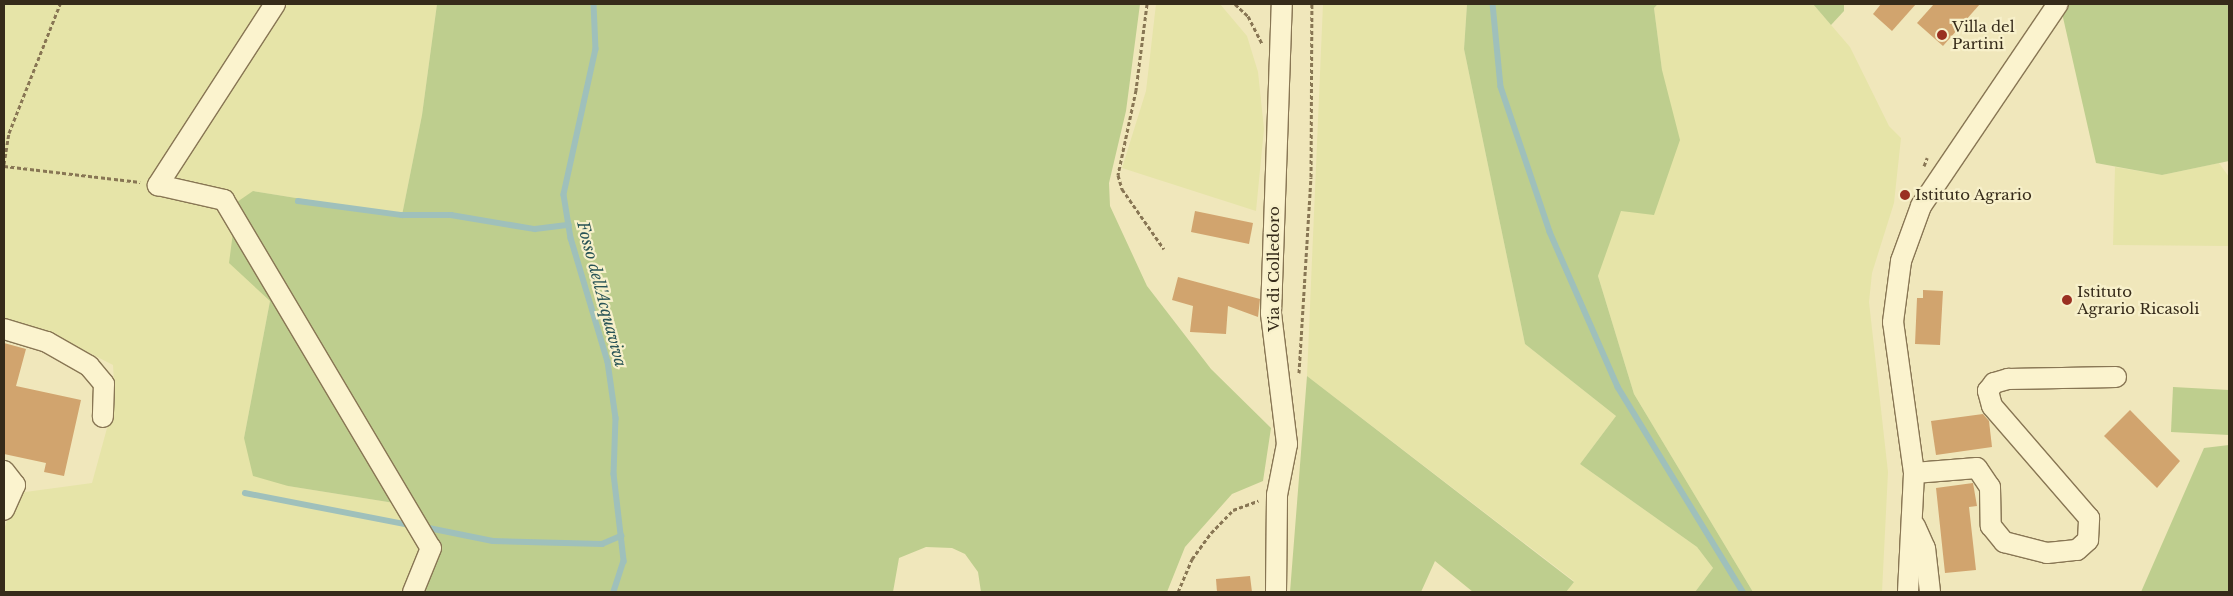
<!DOCTYPE html>
<html>
<head>
<meta charset="utf-8">
<style>
	body { margin:0 }
	#map { position:relative; width:2233px; height:596px; overflow:hidden; background:#f0e7bb; font-family:"Libre Baskerville",serif }
	div>[style] { position:absolute }
	.farmland>* { inset:0; background:#e6e4a8 }
	.green>* { inset:0; background:#bece8e }
	.stream>* { height:5.5px; margin:-2.75px; padding:0 2.75px; transform-origin:2.75px; border-radius:2.75px; background:#9fc0bb }
	.building>* { inset:0; background:#d1a46e }
	.path>* { height:3px; margin-top:-1.5px; transform-origin:0; background:repeating-linear-gradient(90deg,#887654 0 4px,transparent 0 6.5px) }
	.roads { filter:drop-shadow(1px 0 #887654) drop-shadow(-1px 0 #887654) drop-shadow(0 1px #887654) drop-shadow(0 -1px #887654) }
	.minor>* { height:20px; margin:-10px; padding:0 10px; transform-origin:10px; border-radius:10px; background:#fbf3ce }
	.dots>* { width:14px; height:14px; translate:-50% -50%; box-sizing:border-box; border:2px solid #f7f0ca; border-radius:50% }
	span { translate:-50% -50%; white-space:nowrap; text-align:center; line-height:1.15; -webkit-text-stroke:4.5px #f7f0ca; paint-order:stroke }
	.poi-label { font-size:15px; color:#362b1a }
	.left { translate:0 -50%; text-align:left }
	.street-label { font-size:15px; color:#362b1a }
	.water-label { font-size:16px; color:#285356; font-style:italic }
	.frame { position:absolute; inset:0; border:5px solid #362b1a; pointer-events:none }
</style>
</head>
<body>
<div id="map">
	<div class="farmland">
		<i style="clip-path:polygon(4px 4px,437px 4px,422px 115px,402px 215px,253px 191px,270px 301px,244px 438px,288px 486px,413px 506px,436px 548px,420px 592px,4px 592px,4px 529px,18px 493px,92px 483px,115px 399px,113px 365px,66px 341px,4px 320px)"></i>
		<i style="clip-path:polygon(1156px 4px,1220px 4px,1247px 36px,1258px 72px,1264px 129px,1256px 211px,1122px 168px,1146px 91px)"></i>
		<i style="clip-path:polygon(1323px 4px,1467px 4px,1464px 49px,1525px 344px,1616px 416px,1580px 464px,1697px 547px,1713px 568px,1695px 592px,1566px 592px,1574px 581px,1307px 376px)"></i>
		<i style="clip-path:polygon(1658px 4px,1813px 4px,1850px 47px,1889px 126px,1901px 138px,1894px 203px,1872px 273px,1869px 302px,1888px 472px,1882px 592px,1753px 592px,1634px 394px,1598px 276px,1662px 70px,1654px 8px)"></i>
		<i style="clip-path:polygon(2219px 163px,2229px 177px,2229px 246px,2113px 245px,2115px 167px,2162px 175px)"></i>
	</div>
	<div class="green">
		<i style="clip-path:polygon(437px 4px,1140px 4px,1126px 111px,1109px 183px,1110px 206px,1147px 286px,1211px 369px,1271px 428px,1263px 481px,1232px 494px,1185px 547px,1167px 592px,981px 592px,978px 572px,965px 554px,952px 548px,926px 547px,899px 558px,893px 592px,420px 592px,436px 548px,413px 506px,288px 486px,253px 476px,244px 438px,270px 301px,229px 263px,237px 202px,253px 191px,402px 215px,422px 115px)"></i>
		<i style="clip-path:polygon(1467px 4px,1658px 4px,1654px 8px,1662px 70px,1680px 140px,1654px 215px,1621px 211px,1598px 276px,1634px 394px,1753px 592px,1695px 592px,1713px 568px,1697px 547px,1580px 464px,1616px 416px,1525px 344px,1464px 49px)"></i>
		<i style="clip-path:polygon(1813px 4px,1844px 4px,1844px 11px,1831px 25px)"></i>
		<i style="clip-path:polygon(2068px 4px,2229px 4px,2229px 161px,2162px 175px,2096px 163px,2062px 13px)"></i>
		<i style="clip-path:polygon(1307px 376px,1574px 582px,1566px 592px,1473px 592px,1435px 561px,1421px 592px,1290px 592px)"></i>
		<i style="clip-path:polygon(2173px 387px,2229px 390px,2229px 435px,2171px 432px)"></i>
		<i style="clip-path:polygon(2229px 445px,2229px 592px,2141px 592px,2204px 448px)"></i>
	</div>
	<div class="stream">
		<i style="left:594px;top:4px;width:45px;rotate:87.5deg"></i>
		<i style="left:596px;top:49px;width:149px;rotate:102.4deg"></i>
		<i style="left:564px;top:195px;width:44px;rotate:80.8deg"></i>
		<i style="left:571px;top:238px;width:129px;rotate:73.4deg"></i>
		<i style="left:608px;top:362px;width:57px;rotate:81.9deg"></i>
		<i style="left:616px;top:418px;width:56px;rotate:92deg"></i>
		<i style="left:614px;top:474px;width:88px;rotate:83.4deg"></i>
		<i style="left:624px;top:561px;width:33px;rotate:108deg"></i>
		<i style="left:1493px;top:4px;width:83px;rotate:84.5deg"></i>
		<i style="left:1501px;top:87px;width:153px;rotate:71.3deg"></i>
		<i style="left:1550px;top:232px;width:169px;rotate:66.3deg"></i>
		<i style="left:1618px;top:387px;width:240px;rotate:58.6deg"></i>
		<i style="left:298px;top:201px;width:105px;rotate:7.7deg"></i>
		<i style="left:402px;top:215px;width:49px"></i>
		<i style="left:451px;top:215px;width:85px;rotate:9.5deg"></i>
		<i style="left:535px;top:229px;width:34px;rotate:-7deg"></i>
		<i style="left:245px;top:493px;width:168px;rotate:11deg"></i>
		<i style="left:424px;top:527px;width:70px;rotate:11.5deg"></i>
		<i style="left:493px;top:541px;width:109px;rotate:1.6deg"></i>
		<i style="left:602px;top:544px;width:21px;rotate:-23deg"></i>
	</div>
	<div class="building">
		<i style="clip-path:polygon(1881px 4px,1916px 4px,1892px 31px,1873px 14px)"></i>
		<i style="clip-path:polygon(1934px 4px,1980px 4px,1943px 46px,1917px 23px)"></i>
		<i style="clip-path:polygon(1195px 211px,1253px 223px,1249px 244px,1191px 232px)"></i>
		<i style="clip-path:polygon(1178px 277px,1260px 299px,1258px 317px,1228px 306px,1226px 334px,1190px 332px,1193px 306px,1172px 300px)"></i>
		<i style="clip-path:polygon(1923px 290px,1943px 291px,1940px 345px,1915px 344px,1917px 298px,1923px 298px)"></i>
		<i style="clip-path:polygon(4px 343px,26px 349px,16px 386px,81px 400px,64px 476px,44px 472px,46px 463px,4px 454px)"></i>
		<i style="clip-path:polygon(2130px 410px,2180px 461px,2157px 488px,2104px 436px)"></i>
		<i style="clip-path:polygon(1983px 414px,1989px 421px,1992px 447px,1936px 455px,1931px 421px)"></i>
		<i style="clip-path:polygon(1973px 483px,1977px 506px,1969px 507px,1976px 570px,1945px 573px,1936px 488px)"></i>
		<i style="clip-path:polygon(1250px 576px,1252px 592px,1217px 592px,1216px 579px)"></i>
	</div>
	<div class="path">
		<i style="left:1147px;top:4px;width:87px;rotate:97.3deg"></i>
		<i style="left:1136px;top:90px;width:87px;rotate:102deg"></i>
		<i style="left:1118px;top:175px;width:15px;rotate:74deg"></i>
		<i style="left:1122px;top:189px;width:73px;rotate:55deg"></i>
		<i style="left:1235px;top:4px;width:18px;rotate:43deg"></i>
		<i style="left:1248px;top:16px;width:31px;rotate:63deg"></i>
		<i style="left:4px;top:164px;width:31px;rotate:-81deg"></i>
		<i style="left:9px;top:133px;width:139px;rotate:-68.4deg"></i>
		<i style="left:4px;top:166px;width:137px;rotate:6.7deg"></i>
		<i style="left:1924px;top:166px;width:9px;rotate:-69deg"></i>
		<i style="left:1299px;top:373px;width:196px;rotate:-86.5deg"></i>
		<i style="left:1311px;top:177px;width:173px;rotate:-89.7deg"></i>
		<i style="left:1178px;top:592px;width:36px;rotate:-67deg"></i>
		<i style="left:1192px;top:559px;width:32px;rotate:-54deg"></i>
		<i style="left:1211px;top:533px;width:32px;rotate:-46deg"></i>
		<i style="left:1233px;top:510px;width:27px;rotate:-20deg"></i>
	</div>
	<div class="roads">
		<div class="minor">
			<i style="left:275px;top:4px;width:216px;rotate:122.9deg"></i>
			<i style="left:158px;top:185px;width:68px;rotate:12.8deg"></i>
			<i style="left:224px;top:200px;width:405px;rotate:59.3deg"></i>
			<i style="left:431px;top:548px;width:48px;rotate:112.2deg"></i>
			<i style="left:4px;top:329px;width:45px;rotate:16.8deg"></i>
			<i style="left:47px;top:342px;width:48px;rotate:29.7deg"></i>
			<i style="left:89px;top:366px;width:23px;rotate:50deg"></i>
			<i style="left:104px;top:384px;width:33px;rotate:92deg"></i>
			<i style="left:4px;top:471px;width:18px;rotate:52deg"></i>
			<i style="left:15px;top:485px;width:27px;rotate:114deg"></i>
			<i style="left:1914px;top:473px;width:63px;rotate:-4.5deg"></i>
			<i style="left:1977px;top:468px;width:23px;rotate:56deg"></i>
			<i style="left:1990px;top:487px;width:39px;rotate:89deg"></i>
			<i style="left:1991px;top:526px;width:21px;rotate:51deg"></i>
			<i style="left:2004px;top:542px;width:44px;rotate:14.3deg"></i>
			<i style="left:2047px;top:553px;width:30px;rotate:-6deg"></i>
			<i style="left:2077px;top:550px;width:15px;rotate:-42deg"></i>
			<i style="left:2088px;top:540px;width:22px;rotate:-87deg"></i>
			<i style="left:2089px;top:518px;width:148px;rotate:-130.9deg"></i>
			<i style="left:1992px;top:406px;width:16px;rotate:-105deg"></i>
			<i style="left:1988px;top:391px;width:10px;rotate:-53deg"></i>
			<i style="left:1994px;top:383px;width:15px;rotate:-16deg"></i>
			<i style="left:2008px;top:379px;width:108px;rotate:-1.1deg"></i>
			<i style="left:1915px;top:526px;width:24px;rotate:66deg"></i>
			<i style="left:1925px;top:548px;width:44px;rotate:83.5deg"></i>
			<i style="left:1276px;top:592px;width:97px;rotate:-89.4deg"></i>
			<i style="left:1277px;top:495px;width:52px;rotate:-78.9deg"></i>
			<i style="left:1287px;top:444px;width:132px;rotate:-97deg"></i>
			<i style="left:1271px;top:313px;width:309px;rotate:-88deg"></i>
			<i style="left:1908px;top:592px;width:119px;rotate:-87.1deg"></i>
			<i style="left:1914px;top:473px;width:152px;rotate:-97.9deg"></i>
			<i style="left:1893px;top:322px;width:62px;rotate:-82.5deg"></i>
			<i style="left:1901px;top:261px;width:59px;rotate:-70deg"></i>
			<i style="left:1921px;top:206px;width:244px;rotate:-55.9deg"></i>
		</div>
	</div>
	<div class="dots">
		<i style="left:1942px;top:35px;background:#9a3021"></i>
		<i style="left:1905px;top:195px;background:#9a3021"></i>
		<i style="left:2067px;top:300px;background:#9a3021"></i>
	</div>
	<div class="poi-label">
		<span class="left" style="left:1952px;top:35px">Villa del<br>Partini</span>
		<span class="left" style="left:1915px;top:195px">Istituto Agrario</span>
		<span class="left" style="left:2077px;top:300px">Istituto<br>Agrario Ricasoli</span>
	</div>
	<div class="street-label">
		<span style="left:1274px;top:269px;rotate:-90deg">Via di Colledoro</span>
	</div>
	<div class="water-label">
		<span style="left:602px;top:294px;rotate:75deg">Fosso dell'Acquaviva</span>
	</div>
	<div class="frame"></div>
</div>
</body>
</html>
